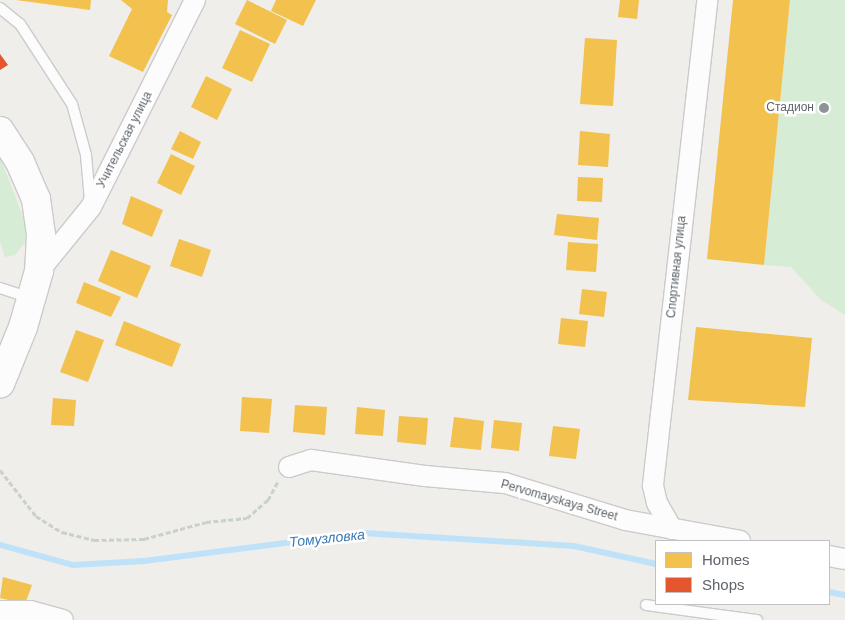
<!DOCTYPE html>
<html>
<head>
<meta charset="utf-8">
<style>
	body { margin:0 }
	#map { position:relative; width:845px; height:620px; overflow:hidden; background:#efeeea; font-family:Arial,sans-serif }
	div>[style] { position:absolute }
	.green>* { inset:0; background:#d7ecd4 }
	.homes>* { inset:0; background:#f2c14e }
	.shops>* { inset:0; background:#e4572e }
	.stream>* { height:6px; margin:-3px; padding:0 3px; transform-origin:3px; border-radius:3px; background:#bfe2f9 }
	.path>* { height:3px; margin-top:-1.5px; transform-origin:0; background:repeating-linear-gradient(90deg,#cad0cc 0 5px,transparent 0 7.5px) }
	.roads { filter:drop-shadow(1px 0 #cbcbcb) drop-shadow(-1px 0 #cbcbcb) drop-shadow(0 1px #cbcbcb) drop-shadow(0 -1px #cbcbcb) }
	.service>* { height:10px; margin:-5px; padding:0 5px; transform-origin:5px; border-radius:5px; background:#fdfcfc }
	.minor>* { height:20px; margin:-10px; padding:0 10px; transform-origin:10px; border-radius:10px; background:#fdfcfc }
	.secondary>* { height:28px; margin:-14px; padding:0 14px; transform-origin:14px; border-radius:14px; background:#fdfcfc }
	.dots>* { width:14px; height:14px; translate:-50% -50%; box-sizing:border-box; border:2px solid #fff; border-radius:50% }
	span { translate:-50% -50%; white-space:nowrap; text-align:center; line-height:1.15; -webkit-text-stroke:5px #fff; paint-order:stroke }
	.poi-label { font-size:12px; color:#5e6369 }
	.right { translate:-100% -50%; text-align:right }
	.street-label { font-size:12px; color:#5e6369 }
	.water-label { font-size:14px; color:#3879b3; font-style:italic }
	.legend { position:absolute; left:655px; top:540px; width:175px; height:65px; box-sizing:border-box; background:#fff; border:1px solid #bfc1c3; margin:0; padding:6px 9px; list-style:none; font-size:15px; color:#5e6369 }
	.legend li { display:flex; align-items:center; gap:10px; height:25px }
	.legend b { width:25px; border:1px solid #bfc1c3 }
</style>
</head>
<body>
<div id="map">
	<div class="green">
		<i style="clip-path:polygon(790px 0,845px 0,845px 315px,821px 300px,791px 267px,764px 265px)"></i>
		<i style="clip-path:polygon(0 157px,25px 222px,25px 242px,15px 255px,5px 257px,0 242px)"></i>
	</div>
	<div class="homes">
		<i style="clip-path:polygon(16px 0,91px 0,90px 10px)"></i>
		<i style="clip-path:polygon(121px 0,168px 0,167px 12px,172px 15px,143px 72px,109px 56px,132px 9px)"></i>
		<i style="clip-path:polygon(247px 0,287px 20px,275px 44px,235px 24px)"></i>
		<i style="clip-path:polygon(276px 0,316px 0,303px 26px,271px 11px)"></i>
		<i style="clip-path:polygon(620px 0,639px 0,637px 19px,618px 17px)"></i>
		<i style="clip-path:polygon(733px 0,790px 0,764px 265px,707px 259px)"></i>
		<i style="clip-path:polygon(240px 30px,270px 44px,252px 82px,222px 68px)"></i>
		<i style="clip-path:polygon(585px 38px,617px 40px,613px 106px,580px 104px)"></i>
		<i style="clip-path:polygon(206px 76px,232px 89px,217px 120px,191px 107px)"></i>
		<i style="clip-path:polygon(180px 131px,201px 142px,193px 159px,171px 149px)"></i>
		<i style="clip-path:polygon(580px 131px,610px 134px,608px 167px,578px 165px)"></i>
		<i style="clip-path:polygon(171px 154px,195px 166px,181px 195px,157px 183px)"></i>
		<i style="clip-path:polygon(578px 177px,603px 178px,602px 202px,577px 201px)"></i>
		<i style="clip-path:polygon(131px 196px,163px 210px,152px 237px,122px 224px)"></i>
		<i style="clip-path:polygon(557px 214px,599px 218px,597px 240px,554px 235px)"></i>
		<i style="clip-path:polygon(179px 239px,211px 250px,202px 277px,170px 266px)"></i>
		<i style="clip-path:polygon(568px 242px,598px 244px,596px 272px,566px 270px)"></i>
		<i style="clip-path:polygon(111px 250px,151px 266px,137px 298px,98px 281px)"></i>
		<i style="clip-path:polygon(84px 282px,121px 297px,111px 317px,76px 303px)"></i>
		<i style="clip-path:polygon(582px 289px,607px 292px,604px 317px,579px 314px)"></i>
		<i style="clip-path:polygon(561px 318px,588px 321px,585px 347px,558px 344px)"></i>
		<i style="clip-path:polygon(124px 321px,181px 344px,172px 367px,115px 345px)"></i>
		<i style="clip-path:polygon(696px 327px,812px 338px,805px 407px,688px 400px)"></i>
		<i style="clip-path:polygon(76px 330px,104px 340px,88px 382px,60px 372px)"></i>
		<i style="clip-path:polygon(242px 397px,272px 399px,269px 433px,240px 431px)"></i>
		<i style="clip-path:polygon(53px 398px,76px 400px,74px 426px,51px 425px)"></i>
		<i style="clip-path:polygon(295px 405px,327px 407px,325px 435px,293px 432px)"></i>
		<i style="clip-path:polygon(357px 407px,385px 410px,383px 436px,355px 434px)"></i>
		<i style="clip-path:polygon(399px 416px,428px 418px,426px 445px,397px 442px)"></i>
		<i style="clip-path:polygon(454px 417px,484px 421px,481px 450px,450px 447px)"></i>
		<i style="clip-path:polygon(494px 420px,522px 423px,519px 451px,491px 448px)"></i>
		<i style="clip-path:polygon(553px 426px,580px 429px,576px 459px,549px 456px)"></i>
		<i style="clip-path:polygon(3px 577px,32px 585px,25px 604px,0 598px)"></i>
	</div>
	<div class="shops">
		<i style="clip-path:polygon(0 54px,8px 65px,0 70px)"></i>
	</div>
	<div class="stream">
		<i style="left:0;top:545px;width:76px;rotate:15.3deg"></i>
		<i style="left:73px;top:565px;width:71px;rotate:-3.2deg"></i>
		<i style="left:144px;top:561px;width:221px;rotate:-7.3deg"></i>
		<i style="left:363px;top:533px;width:211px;rotate:3.5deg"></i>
		<i style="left:574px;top:546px;width:84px;rotate:12.4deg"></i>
		<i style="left:829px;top:592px;width:16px;rotate:11deg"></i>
	</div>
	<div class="path">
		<i style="left:0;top:470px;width:58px;rotate:52deg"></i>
		<i style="left:36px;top:516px;width:31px;rotate:32deg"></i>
		<i style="left:62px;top:532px;width:33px;rotate:14deg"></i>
		<i style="left:94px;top:540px;width:50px;rotate:-1.1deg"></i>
		<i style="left:144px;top:539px;width:64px;rotate:-15.3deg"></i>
		<i style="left:206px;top:522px;width:41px;rotate:-5.6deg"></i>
		<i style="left:247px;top:518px;width:28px;rotate:-41deg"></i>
		<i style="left:268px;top:500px;width:21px;rotate:-62deg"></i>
	</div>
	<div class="roads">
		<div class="service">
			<i style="left:0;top:8px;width:26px;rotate:39deg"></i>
			<i style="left:20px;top:24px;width:95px;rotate:57deg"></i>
			<i style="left:72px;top:104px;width:53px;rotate:74.6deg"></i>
			<i style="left:86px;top:155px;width:46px;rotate:85deg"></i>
			<i style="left:0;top:288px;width:32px;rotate:18deg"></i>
			<i style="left:646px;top:605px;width:112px;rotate:7.7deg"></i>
		</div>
		<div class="minor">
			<i style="left:39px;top:271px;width:82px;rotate:-50.9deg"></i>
			<i style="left:91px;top:207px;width:232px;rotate:-63.3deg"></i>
			<i style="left:289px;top:467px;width:23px;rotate:-18deg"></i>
			<i style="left:311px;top:460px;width:115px;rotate:8deg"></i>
			<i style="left:425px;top:476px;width:80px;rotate:5deg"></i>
			<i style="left:505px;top:483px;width:126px;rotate:17.1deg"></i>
			<i style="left:625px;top:520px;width:117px;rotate:10.3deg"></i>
			<i style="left:672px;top:529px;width:30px;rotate:-120deg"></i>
			<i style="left:657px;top:503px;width:18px;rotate:-103deg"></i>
			<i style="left:653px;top:485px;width:488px;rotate:-83.6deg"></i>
			<i style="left:829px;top:556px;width:16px;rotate:11deg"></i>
			<i style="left:0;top:611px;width:30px"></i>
			<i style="left:30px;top:611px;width:34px;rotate:15deg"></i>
		</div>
		<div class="secondary">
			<i style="left:0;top:131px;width:37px;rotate:57deg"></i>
			<i style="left:20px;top:162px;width:40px;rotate:66.6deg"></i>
			<i style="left:36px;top:199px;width:36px;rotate:82deg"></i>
			<i style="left:41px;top:235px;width:36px;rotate:93deg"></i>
			<i style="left:39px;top:271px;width:58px;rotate:105.9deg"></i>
			<i style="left:23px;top:327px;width:61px;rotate:112deg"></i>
		</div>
	</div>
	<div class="dots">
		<i style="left:824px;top:108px;background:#919496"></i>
	</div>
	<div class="poi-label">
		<span class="right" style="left:814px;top:108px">Стадион</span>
	</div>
	<div class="street-label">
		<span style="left:125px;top:140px;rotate:-63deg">Учительская улица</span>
		<span style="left:677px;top:267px;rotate:-84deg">Спортивная улица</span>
		<span style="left:559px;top:501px;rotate:16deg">Pervomayskaya Street</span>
	</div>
	<div class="water-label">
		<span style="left:327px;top:538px;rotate:-6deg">Томузловка</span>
	</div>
	<ul class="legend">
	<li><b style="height:14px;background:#f2c14e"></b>Homes</li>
	<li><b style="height:14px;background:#e4572e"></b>Shops</li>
	</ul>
</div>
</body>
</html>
